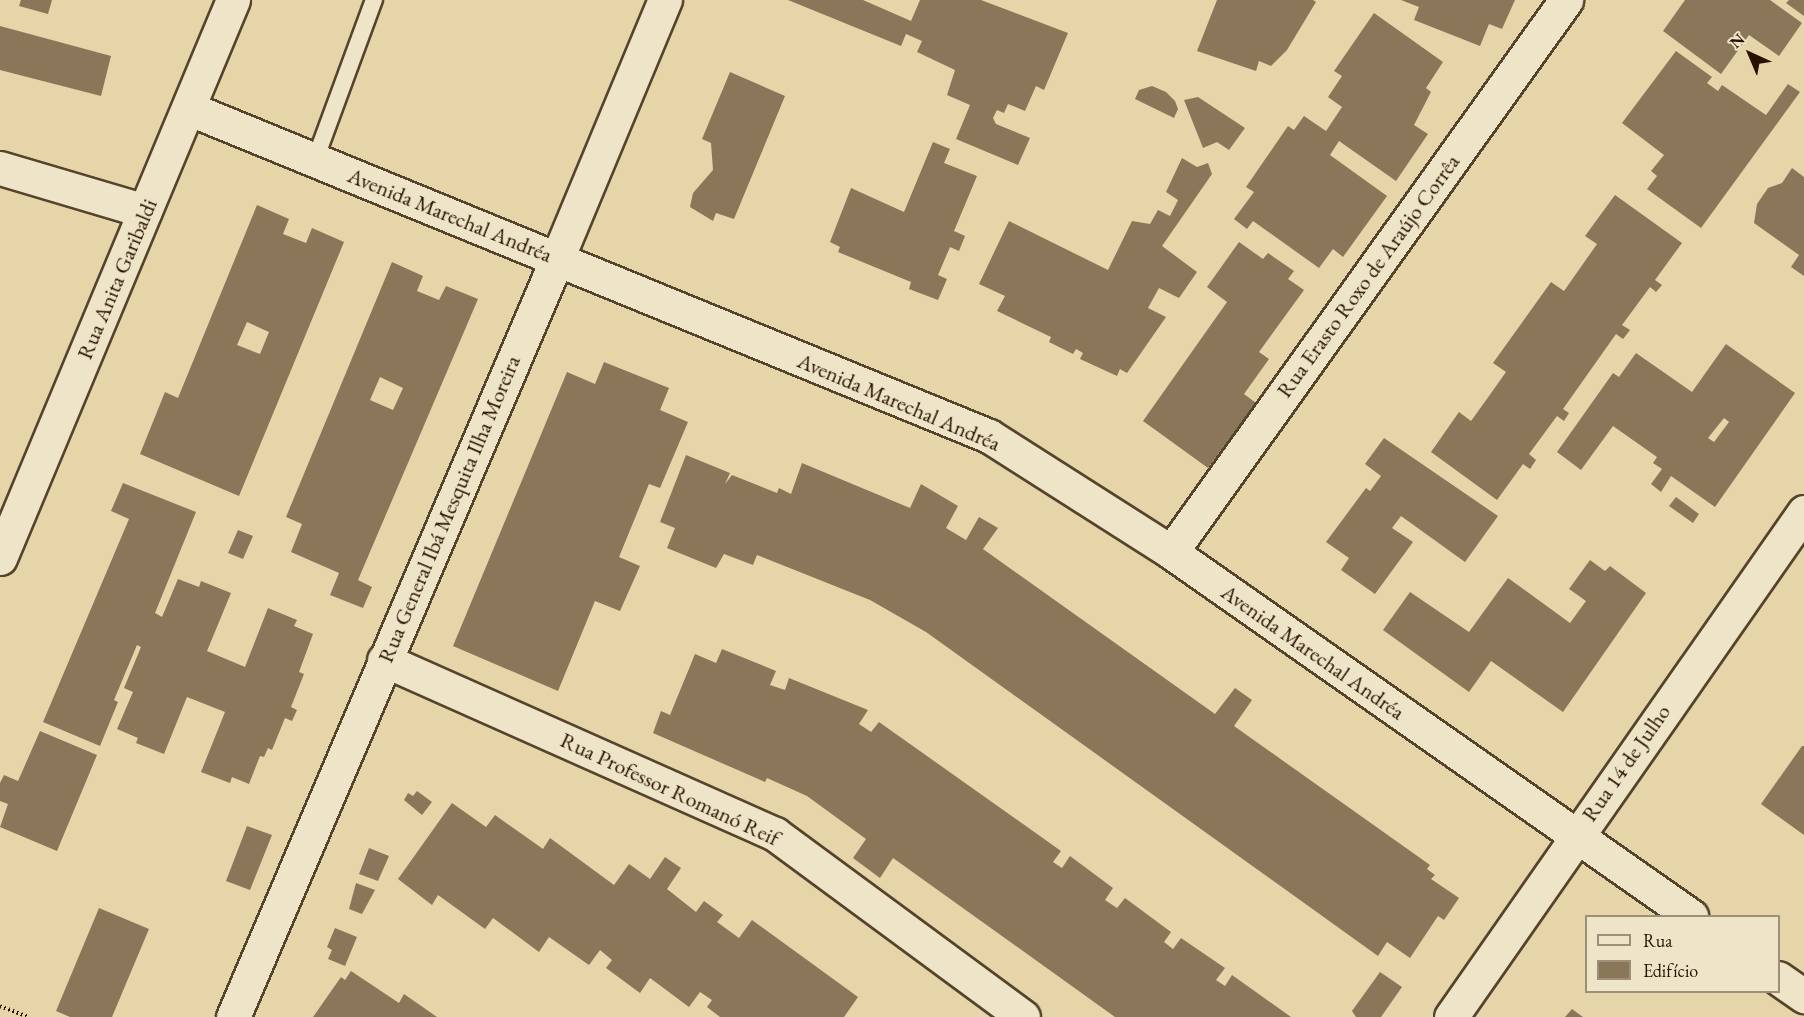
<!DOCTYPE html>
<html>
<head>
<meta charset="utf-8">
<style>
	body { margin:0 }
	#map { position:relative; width:1804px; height:1017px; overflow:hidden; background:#e5d5a9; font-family:"EB Garamond",serif }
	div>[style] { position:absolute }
	.building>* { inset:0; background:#8a7759 }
	.path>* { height:4px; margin-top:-2px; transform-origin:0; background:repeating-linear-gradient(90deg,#271202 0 1.5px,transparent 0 4.5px) }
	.roads { filter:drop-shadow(2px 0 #56432c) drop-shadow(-2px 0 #56432c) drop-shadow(0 2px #56432c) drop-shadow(0 -2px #56432c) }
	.lane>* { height:16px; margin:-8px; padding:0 8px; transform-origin:8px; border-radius:8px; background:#eee4c7 }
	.street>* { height:33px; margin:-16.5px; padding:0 16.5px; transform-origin:16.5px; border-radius:16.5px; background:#eee4c7 }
	.secondary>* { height:33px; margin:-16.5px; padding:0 16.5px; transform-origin:16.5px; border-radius:16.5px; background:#eee4c7 }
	span { translate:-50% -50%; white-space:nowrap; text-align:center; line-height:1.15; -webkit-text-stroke:4.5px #eee4c7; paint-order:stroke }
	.street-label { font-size:22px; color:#271202 }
	.legend { position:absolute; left:1585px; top:915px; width:195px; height:78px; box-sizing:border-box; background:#eee4c7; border:2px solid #9e9078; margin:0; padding:8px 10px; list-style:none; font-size:18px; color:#271202 }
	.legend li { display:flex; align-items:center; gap:12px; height:30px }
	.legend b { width:30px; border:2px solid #9e9078 }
	.north { position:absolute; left:1720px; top:24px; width:60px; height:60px; -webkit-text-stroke:4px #eee4c7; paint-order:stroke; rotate:316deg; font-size:16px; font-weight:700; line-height:24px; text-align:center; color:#271202 }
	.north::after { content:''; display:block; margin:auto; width:21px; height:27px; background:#271202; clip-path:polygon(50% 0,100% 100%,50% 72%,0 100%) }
</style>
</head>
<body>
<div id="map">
	<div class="building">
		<i style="clip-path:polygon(21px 0,52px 0,48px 14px,19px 6px)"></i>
		<i style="clip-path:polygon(788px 0,863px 0,911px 21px,920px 0,981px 0,1068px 33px,1044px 90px,1036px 86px,1025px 111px,1008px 104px,1004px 113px,997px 110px,993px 118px,996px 124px,1030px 138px,1018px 165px,956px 139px,970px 105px,947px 95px,955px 70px,917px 52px,922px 41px,906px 34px,901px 46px)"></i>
		<i style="clip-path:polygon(1217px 0,1313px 0,1316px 2px,1287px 50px,1271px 66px,1259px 61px,1256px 71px,1197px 51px)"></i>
		<i style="clip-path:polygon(1401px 0,1515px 0,1502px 29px,1489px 24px,1480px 46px,1414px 20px,1419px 7px)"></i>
		<i style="clip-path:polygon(1685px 0,1770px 0,1802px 23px,1779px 56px,1749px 35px,1721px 74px,1663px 31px)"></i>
		<i style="clip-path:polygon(1789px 0,1804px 0,1804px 16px,1786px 3px)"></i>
		<i style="clip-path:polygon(1374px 13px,1443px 62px,1426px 88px,1431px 92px,1414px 125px,1428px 134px,1396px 181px,1339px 141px,1330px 155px,1387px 196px,1343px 257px,1333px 249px,1319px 268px,1253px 221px,1247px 229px,1234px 219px,1254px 192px,1246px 187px,1288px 126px,1294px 130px,1304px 116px,1326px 131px,1342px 107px,1328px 97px,1342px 76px,1334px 71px)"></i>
		<i style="clip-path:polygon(0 26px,111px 56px,101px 96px,0 70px)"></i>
		<i style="clip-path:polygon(1676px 51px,1712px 77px,1707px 83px,1718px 91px,1722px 85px,1766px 115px,1788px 84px,1800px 92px,1701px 228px,1647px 189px,1657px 176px,1651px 171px,1664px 155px,1622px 123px)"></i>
		<i style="clip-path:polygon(730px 72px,785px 96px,734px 219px,716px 213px,713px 221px,690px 207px,693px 193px,713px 170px,711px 143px,702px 139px)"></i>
		<i style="clip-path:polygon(1152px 86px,1166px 92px,1175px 101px,1178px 109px,1174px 118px,1135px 99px,1139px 90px)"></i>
		<i style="clip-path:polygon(1198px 97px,1245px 128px,1229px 150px,1217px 142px,1203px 148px,1184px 100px)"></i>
		<i style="clip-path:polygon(933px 142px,950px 149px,944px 163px,977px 176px,954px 231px,965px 236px,959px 251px,950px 247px,938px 275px,947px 279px,938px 300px,909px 289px,911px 282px,838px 252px,840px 247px,830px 242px,851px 188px,904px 212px)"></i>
		<i style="clip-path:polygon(1182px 158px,1197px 167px,1208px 163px,1212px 174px,1162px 246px,1197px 272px,1179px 298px,1159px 288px,1148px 308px,1166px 317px,1127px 373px,1120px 369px,1117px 376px,1080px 359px,1083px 353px,1076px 349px,1073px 354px,1049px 342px,1051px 337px,997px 311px,1005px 296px,979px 284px,1009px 221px,1108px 270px,1132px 221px,1150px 224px,1158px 210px,1170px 216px,1178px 200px,1166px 192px)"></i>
		<i style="clip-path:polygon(1792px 168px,1804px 177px,1804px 276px,1791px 267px,1799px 255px,1754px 223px,1757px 204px,1768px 188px,1782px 183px)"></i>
		<i style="clip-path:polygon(1615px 195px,1682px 243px,1655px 280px,1662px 285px,1656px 292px,1650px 287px,1622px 325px,1630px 330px,1623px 339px,1616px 334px,1563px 409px,1569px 413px,1564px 421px,1557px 416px,1529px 454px,1536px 460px,1530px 469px,1523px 464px,1497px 500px,1431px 452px,1459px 412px,1471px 421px,1489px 396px,1506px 372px,1493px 363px,1551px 282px,1564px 291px,1597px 244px,1585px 236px)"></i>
		<i style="clip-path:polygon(evenodd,257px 205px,289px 219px,283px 234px,306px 243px,312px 228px,344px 242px,239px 496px,140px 454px,165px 392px,178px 398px,257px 205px,247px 322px,269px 332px,260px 354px,237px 345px,247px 322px)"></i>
		<i style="clip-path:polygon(1239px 242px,1263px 259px,1268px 253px,1294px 271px,1288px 279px,1304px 290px,1259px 352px,1269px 359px,1244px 394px,1256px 403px,1208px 468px,1143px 421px,1227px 302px,1207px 287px)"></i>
		<i style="clip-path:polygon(evenodd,392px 262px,423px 276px,417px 291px,439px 300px,446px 286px,478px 299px,358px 580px,372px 587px,363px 608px,330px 595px,339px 573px,291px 552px,302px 524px,286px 517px,392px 262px,380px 377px,403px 388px,393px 410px,370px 400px,380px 377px)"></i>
		<i style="clip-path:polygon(evenodd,1726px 344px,1795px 393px,1715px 507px,1671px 476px,1661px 492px,1651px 484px,1662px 469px,1653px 463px,1657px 457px,1613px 426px,1581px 470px,1557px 452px,1613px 373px,1619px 377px,1636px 353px,1692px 392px,1726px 344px,1724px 418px,1729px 422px,1714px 442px,1708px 438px,1724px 418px)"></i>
		<i style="clip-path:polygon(604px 362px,669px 388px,660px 410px,688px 422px,660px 488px,649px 484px,619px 557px,640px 566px,620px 611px,595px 601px,558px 691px,453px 646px,567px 372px,595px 384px)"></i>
		<i style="clip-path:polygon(1384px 438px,1498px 516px,1465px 562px,1401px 516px,1392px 528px,1413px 542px,1375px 594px,1341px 570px,1349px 558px,1326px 542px,1366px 488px,1370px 491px,1381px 476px,1365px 464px)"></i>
		<i style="clip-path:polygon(686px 455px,730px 473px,725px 484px,732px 475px,777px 493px,779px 488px,791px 494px,802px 463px,910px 508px,921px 484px,958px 506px,946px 528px,966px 540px,979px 517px,998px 528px,983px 549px,1215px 714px,1235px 688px,1252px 700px,1234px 726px,1430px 865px,1427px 869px,1435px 875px,1431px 879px,1459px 898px,1444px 920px,1438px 916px,1410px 958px,1387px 942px,1378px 956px,926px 632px,870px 600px,757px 555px,753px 565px,724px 554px,716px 568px,667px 548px,675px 528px,660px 522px)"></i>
		<i style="clip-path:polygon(123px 483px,196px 512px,155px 613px,162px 617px,178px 579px,199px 587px,201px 581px,231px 593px,207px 651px,245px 667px,268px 608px,297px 620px,294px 626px,313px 634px,299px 672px,304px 674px,291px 707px,297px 710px,292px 721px,285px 718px,272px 750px,268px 748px,264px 757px,260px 756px,249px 784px,232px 777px,230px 783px,201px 772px,225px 712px,187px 697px,164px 754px,136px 743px,138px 738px,117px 729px,133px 692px,124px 688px,141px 647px,137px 645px,114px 700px,118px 702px,100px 746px,43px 722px,129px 519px,111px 511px)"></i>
		<i style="clip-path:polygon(1676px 497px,1699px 514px,1693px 523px,1669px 506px)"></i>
		<i style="clip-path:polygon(238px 530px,253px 536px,243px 559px,228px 553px)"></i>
		<i style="clip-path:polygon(1590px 560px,1605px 571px,1610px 566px,1646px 593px,1563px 712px,1491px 661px,1469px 692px,1383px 630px,1410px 592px,1469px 632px,1508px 578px,1570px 623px,1586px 601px,1569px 589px)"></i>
		<i style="clip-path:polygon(722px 649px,776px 671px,770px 685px,785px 690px,789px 678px,868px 710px,859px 724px,871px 732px,879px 722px,1061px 851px,1053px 862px,1062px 868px,1070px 856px,1113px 888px,1105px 900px,1117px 908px,1125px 898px,1171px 932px,1164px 942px,1173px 949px,1181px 938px,1225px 968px,1216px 980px,1225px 986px,1232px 975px,1291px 1017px,1115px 1017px,893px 858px,880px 878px,853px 858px,866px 839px,807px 796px,767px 778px,765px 782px,653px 733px,661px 711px,670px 715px,695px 654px,716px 663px)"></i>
		<i style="clip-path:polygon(40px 731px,97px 755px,57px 851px,0 827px,8px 804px,0 801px,0 783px,4px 775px,18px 781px)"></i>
		<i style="clip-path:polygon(1802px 746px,1804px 746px,1804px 835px,1761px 804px)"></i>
		<i style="clip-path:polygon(417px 791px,432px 802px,422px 815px,404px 800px,408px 793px,413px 796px)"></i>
		<i style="clip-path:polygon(452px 803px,486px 827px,495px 815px,543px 849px,550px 838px,614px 885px,629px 864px,650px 879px,665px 857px,681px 868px,667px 889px,696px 912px,704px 901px,723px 915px,717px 922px,739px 938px,752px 920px,858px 997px,844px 1017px,720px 1017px,707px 1007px,712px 1000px,700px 992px,689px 1007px,650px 978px,640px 993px,606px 968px,612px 960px,600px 950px,589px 965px,549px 937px,539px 952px,493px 918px,485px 929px,438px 895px,432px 905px,398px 879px)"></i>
		<i style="clip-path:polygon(247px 826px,272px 835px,250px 890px,226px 881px)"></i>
		<i style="clip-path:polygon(369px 848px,389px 856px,378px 881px,359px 874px)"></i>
		<i style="clip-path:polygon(356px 883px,375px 890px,362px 914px,349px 909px)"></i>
		<i style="clip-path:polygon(99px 908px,149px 929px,112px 1017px,70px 1017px,56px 1011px)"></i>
		<i style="clip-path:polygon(335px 928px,357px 937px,345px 966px,328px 959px,332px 950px,327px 947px)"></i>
		<i style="clip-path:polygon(351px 971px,399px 1003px,404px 994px,437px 1017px,313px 1017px,341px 977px,345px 980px)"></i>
		<i style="clip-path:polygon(1380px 972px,1402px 987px,1381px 1017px,1356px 1017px,1352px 1011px)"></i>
		<i style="clip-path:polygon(1572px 1009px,1583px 1017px,1565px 1017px)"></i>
	</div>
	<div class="path">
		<i style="left:0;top:1006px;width:31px;rotate:21deg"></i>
	</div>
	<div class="roads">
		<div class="lane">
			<i style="left:315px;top:160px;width:171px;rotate:-69.8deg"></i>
		</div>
		<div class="street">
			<i style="left:1171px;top:552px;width:679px;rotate:-54.41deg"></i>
			<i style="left:384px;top:660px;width:428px;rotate:24deg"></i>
			<i style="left:775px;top:834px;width:308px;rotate:36.4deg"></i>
			<i style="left:233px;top:1017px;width:824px;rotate:-66.86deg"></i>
			<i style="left:1451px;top:1017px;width:616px;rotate:-55.05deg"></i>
		</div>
		<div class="secondary">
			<i style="left:190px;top:109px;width:863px;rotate:22.26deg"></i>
			<i style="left:989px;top:436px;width:216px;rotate:32.5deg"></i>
			<i style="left:1171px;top:552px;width:635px;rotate:34.99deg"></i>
			<i style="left:0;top:168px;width:151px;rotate:16.5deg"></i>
			<i style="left:557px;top:259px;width:281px;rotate:-67.4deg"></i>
			<i style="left:0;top:558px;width:605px;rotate:-67.34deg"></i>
			<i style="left:1778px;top:978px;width:32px;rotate:35deg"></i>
		</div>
	</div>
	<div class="street-label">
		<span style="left:450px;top:215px;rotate:22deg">Avenida Marechal Andréa</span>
		<span style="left:1368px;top:276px;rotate:-54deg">Rua Erasto Roxo de Araújo Corrêa</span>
		<span style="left:117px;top:279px;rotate:-67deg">Rua Anita Garibaldi</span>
		<span style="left:899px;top:402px;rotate:23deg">Avenida Marechal Andréa</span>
		<span style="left:449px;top:509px;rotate:-67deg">Rua General Ibá Mesquita Ilha Moreira</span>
		<span style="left:1313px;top:652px;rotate:35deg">Avenida Marechal Andréa</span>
		<span style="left:1626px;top:763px;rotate:-55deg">Rua 14 de Julho</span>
		<span style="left:670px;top:789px;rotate:25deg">Rua Professor Romanó Reif</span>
	</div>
	<ul class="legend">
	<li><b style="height:8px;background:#eee4c7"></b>Rua</li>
	<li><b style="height:16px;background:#8a7759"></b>Edifício</li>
	</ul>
	<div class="north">N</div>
</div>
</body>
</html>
